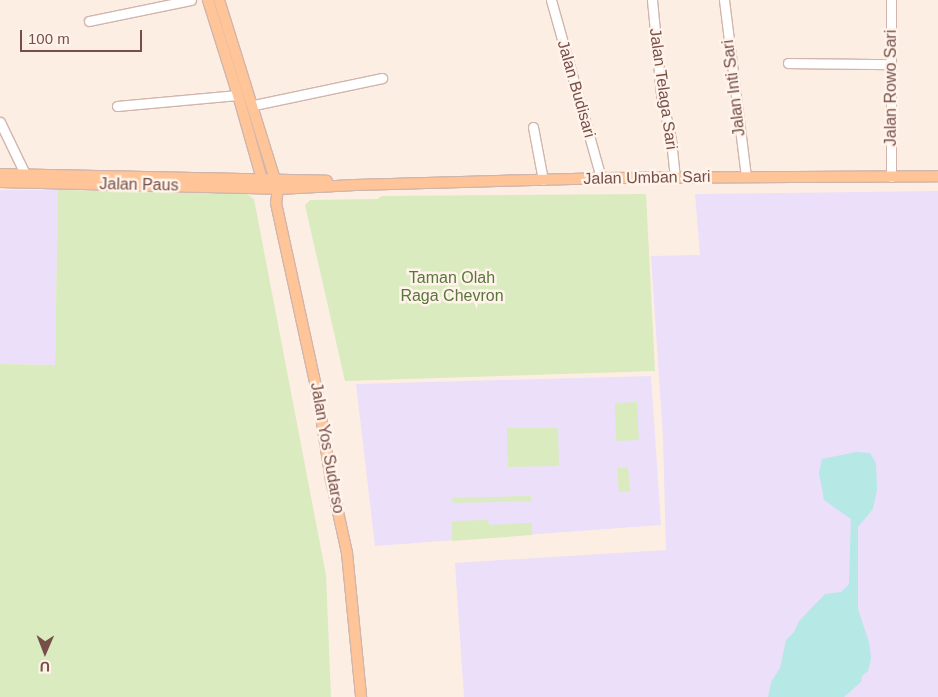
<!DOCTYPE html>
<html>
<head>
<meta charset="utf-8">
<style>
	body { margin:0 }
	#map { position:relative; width:938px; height:697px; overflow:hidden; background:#fdeee3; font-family:Helvetica,sans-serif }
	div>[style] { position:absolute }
	.education>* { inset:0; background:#ebdff9 }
	.green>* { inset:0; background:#daebc0 }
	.water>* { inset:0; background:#b6e8e5 }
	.roads { filter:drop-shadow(1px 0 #d1b5ac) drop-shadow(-1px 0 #d1b5ac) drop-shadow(0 1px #d1b5ac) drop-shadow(0 -1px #d1b5ac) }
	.minor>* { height:9px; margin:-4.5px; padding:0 4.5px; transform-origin:4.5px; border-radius:4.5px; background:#fff }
	.major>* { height:10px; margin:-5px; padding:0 5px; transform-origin:5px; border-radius:5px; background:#ffc598 }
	span { translate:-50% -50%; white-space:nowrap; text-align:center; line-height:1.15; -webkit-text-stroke:5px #fff3ea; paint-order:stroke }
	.street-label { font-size:16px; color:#764f48 }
	.park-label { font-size:16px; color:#58773c }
	.north { position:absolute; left:20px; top:627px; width:50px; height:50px; -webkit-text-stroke:4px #fff3ea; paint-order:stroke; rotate:181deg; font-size:14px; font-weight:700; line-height:20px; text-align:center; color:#764f48 }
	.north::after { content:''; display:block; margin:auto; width:18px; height:22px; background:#764f48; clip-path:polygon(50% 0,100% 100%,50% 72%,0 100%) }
	.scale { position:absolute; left:20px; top:30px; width:122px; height:22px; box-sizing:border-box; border:2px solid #764f48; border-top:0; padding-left:6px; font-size:15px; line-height:18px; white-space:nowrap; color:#764f48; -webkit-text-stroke:4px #fff3ea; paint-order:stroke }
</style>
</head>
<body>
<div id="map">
	<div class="education">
		<i style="clip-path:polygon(0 190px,58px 190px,55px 365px,0 364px)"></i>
		<i style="clip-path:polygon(938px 191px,938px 697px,464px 697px,455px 563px,666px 550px,663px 437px,651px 256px,700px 255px,695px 194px)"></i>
		<i style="clip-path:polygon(651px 376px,661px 525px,375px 546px,356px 384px)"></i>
	</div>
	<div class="green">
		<i style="clip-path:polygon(58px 190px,247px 194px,254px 199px,326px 575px,331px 697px,0 697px,0 364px,55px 365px)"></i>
		<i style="clip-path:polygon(646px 194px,655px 371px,345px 381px,305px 205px,310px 200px,377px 199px,382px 196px)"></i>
		<i style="clip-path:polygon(637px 402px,639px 440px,616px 441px,615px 403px)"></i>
		<i style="clip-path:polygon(507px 428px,558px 428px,559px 466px,508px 467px)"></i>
		<i style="clip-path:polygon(628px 467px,630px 491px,619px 492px,617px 468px)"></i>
		<i style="clip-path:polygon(531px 496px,531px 501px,495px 502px,453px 503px,452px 498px)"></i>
		<i style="clip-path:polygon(488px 520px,489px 525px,532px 523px,532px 535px,452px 541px,452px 521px)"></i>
	</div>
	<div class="water">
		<i style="clip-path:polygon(856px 452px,870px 453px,876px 463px,877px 490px,873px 509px,858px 527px,858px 609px,869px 642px,871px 658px,868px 671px,862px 676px,861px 682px,844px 697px,768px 697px,771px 682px,780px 668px,786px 640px,794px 632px,799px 621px,825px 594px,841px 592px,849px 584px,851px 519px,824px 500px,819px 473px,822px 459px)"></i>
	</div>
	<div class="roads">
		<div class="minor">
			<i style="left:551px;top:0;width:185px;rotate:74.3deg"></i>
			<i style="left:652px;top:0;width:94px;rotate:84.5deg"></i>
			<i style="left:661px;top:94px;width:47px;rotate:77.7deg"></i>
			<i style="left:671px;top:140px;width:37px;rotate:84deg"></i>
			<i style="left:724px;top:0;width:177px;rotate:82.9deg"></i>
			<i style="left:891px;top:0;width:177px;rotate:90deg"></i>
			<i style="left:89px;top:21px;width:104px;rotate:-11.6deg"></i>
			<i style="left:788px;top:63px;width:103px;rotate:0.6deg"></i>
			<i style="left:254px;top:105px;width:131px;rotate:-11.9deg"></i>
			<i style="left:117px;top:106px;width:121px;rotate:-5.2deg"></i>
			<i style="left:0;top:122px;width:58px;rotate:64.3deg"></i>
			<i style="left:533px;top:127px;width:54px;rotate:79.3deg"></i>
		</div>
		<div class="major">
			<i style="left:208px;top:0;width:100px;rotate:72.5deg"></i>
			<i style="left:238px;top:95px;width:95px;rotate:74.1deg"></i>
			<i style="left:219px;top:0;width:198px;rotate:72.7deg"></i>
			<i style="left:278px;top:189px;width:14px;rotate:98deg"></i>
			<i style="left:276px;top:203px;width:192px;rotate:77.7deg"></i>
			<i style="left:317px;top:391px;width:90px;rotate:81.1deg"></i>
			<i style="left:331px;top:480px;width:75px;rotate:77.6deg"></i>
			<i style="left:347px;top:553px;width:145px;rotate:84.4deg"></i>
			<i style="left:0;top:174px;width:327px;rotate:1.2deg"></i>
			<i style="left:0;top:182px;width:278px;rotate:1.4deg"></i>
			<i style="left:278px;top:189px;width:77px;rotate:-3deg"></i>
			<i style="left:355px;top:185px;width:246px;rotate:-1.6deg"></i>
			<i style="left:601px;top:178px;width:337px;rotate:-0.3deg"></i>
		</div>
	</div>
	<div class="street-label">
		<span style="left:734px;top:88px;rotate:-97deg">Jalan Inti Sari</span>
		<span style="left:891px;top:88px;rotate:-90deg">Jalan Rowo Sari</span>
		<span style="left:576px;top:89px;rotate:74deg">Jalan Budisari</span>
		<span style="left:663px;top:89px;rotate:82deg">Jalan Telaga Sari</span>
		<span style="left:647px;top:178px;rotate:-1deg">Jalan Umban Sari</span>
		<span style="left:139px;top:185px;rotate:1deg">Jalan Paus</span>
		<span style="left:327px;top:448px;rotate:80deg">Jalan Yos Sudarso</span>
	</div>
	<div class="park-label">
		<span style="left:452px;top:287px">Taman Olah<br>Raga Chevron</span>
	</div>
	<div class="north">U</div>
	<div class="scale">100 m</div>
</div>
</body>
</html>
